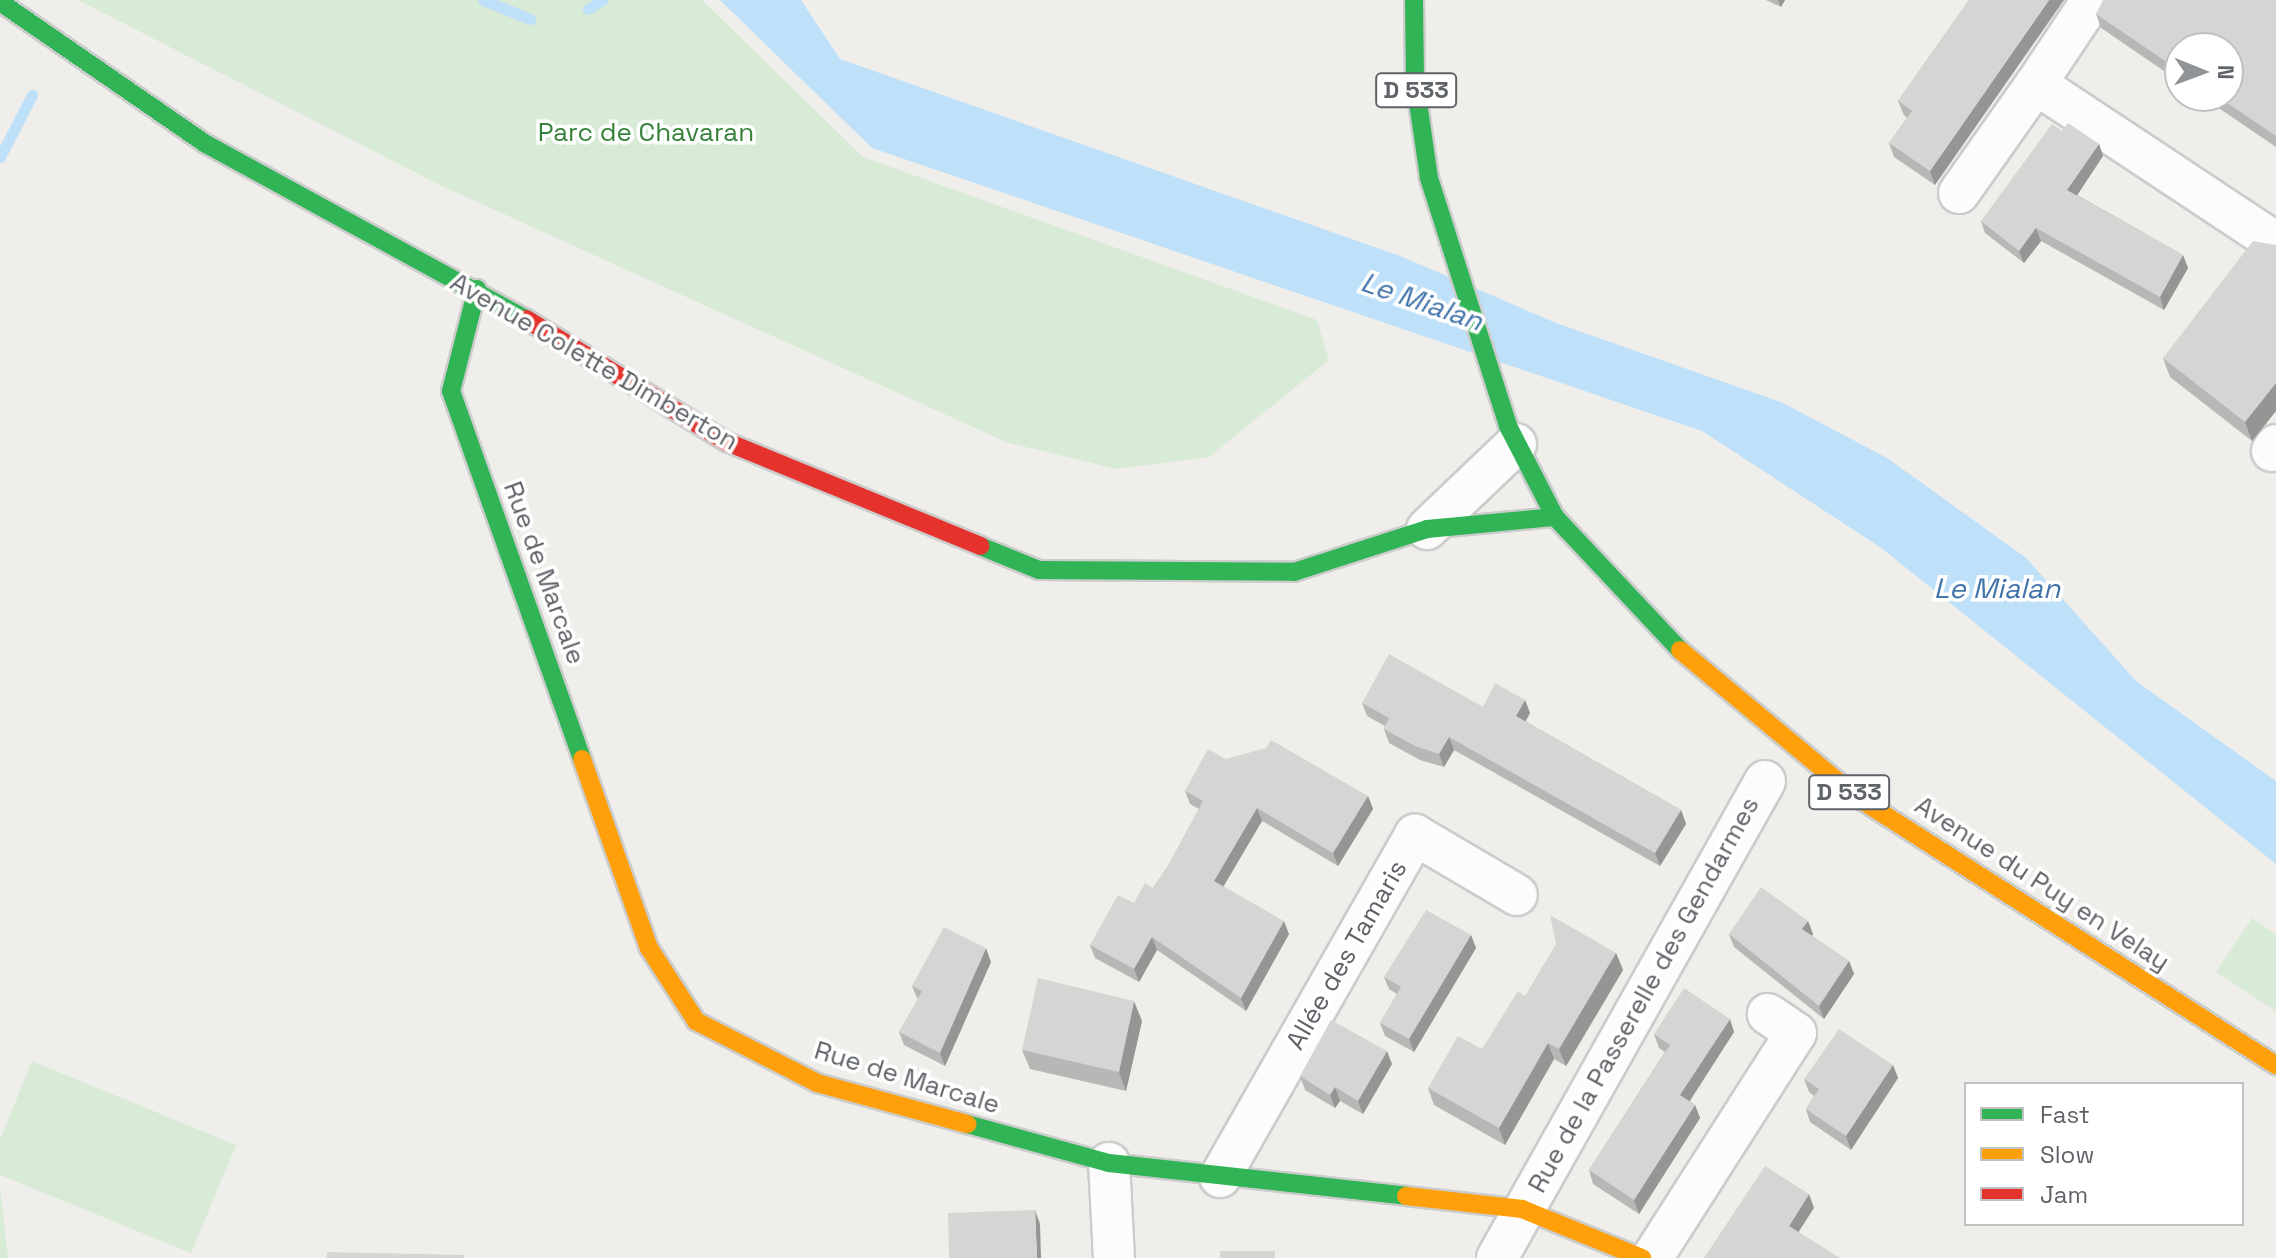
<!DOCTYPE html>
<html>
<head>
<meta charset="utf-8">
<style>
	body { margin:0 }
	#map { position:relative; width:2276px; height:1258px; overflow:hidden; background:#efeeea; font-family:"Space Grotesk",sans-serif }
	div>[style] { position:absolute }
	.green>* { inset:0; background:#d8ebd6 }
	.water>* { inset:0; background:#bfe0f9 }
	.stream>* { height:11px; margin:-5.5px; padding:0 5.5px; transform-origin:5.5px; border-radius:5.5px; background:#bfe0f9 }
	.roads { filter:drop-shadow(2px 0 #cbcccc) drop-shadow(-2px 0 #cbcccc) drop-shadow(0 2px #cbcccc) drop-shadow(0 -2px #cbcccc) }
	.street>* { height:40px; margin:-20px; padding:0 20px; transform-origin:20px; border-radius:20px; background:#fdfcfc }
	.fast>* { height:18px; margin:-9px; padding:0 9px; transform-origin:9px; border-radius:9px; background:#30b455 }
	.slow>* { height:18px; margin:-9px; padding:0 9px; transform-origin:9px; border-radius:9px; background:#ff9f0a }
	.jam>* { height:18px; margin:-9px; padding:0 9px; transform-origin:9px; border-radius:9px; background:#e5322d }
	.wall>* { inset:0; background:#b8b7b5 }
	.shaded-wall>* { inset:0; background:#969594 }
	.building>* { inset:0; background:#d6d5d3 }
	span { translate:-50% -50%; white-space:nowrap; text-align:center; line-height:1.15; -webkit-text-stroke:7px #fff; paint-order:stroke }
	.shield-label span { padding:2px 6px; background:#fff; border:2px solid; border-radius:6px; -webkit-text-stroke-width:0 }
	.shield-label { font-size:24px; color:#5f6368; font-weight:700 }
	.park-label { font-size:26px; color:#348238 }
	.street-label { font-size:26px; color:#5f6368 }
	.water-label { font-size:28px; color:#4174aa; font-style:italic }
	.legend { position:absolute; left:1964px; top:1082px; width:280px; height:144px; box-sizing:border-box; background:#fff; border:2px solid #bfc1c3; margin:0; padding:10px 14px; list-style:none; font-size:24px; color:#5f6368 }
	.legend li { display:flex; align-items:center; gap:16px; height:40px }
	.legend b { width:40px; border:2px solid #bfc1c3 }
	.north { position:absolute; left:2164px; top:32px; width:80px; height:80px; box-sizing:border-box; background:#fff; border:2px solid #bfc1c3; border-radius:50%; rotate:91deg; font-size:22px; font-weight:700; line-height:32px; text-align:center; color:#5f6368 }
	.north::after { content:''; display:block; margin:auto; width:28px; height:36px; background:#919496; clip-path:polygon(50% 0,100% 100%,50% 72%,0 100%) }
</style>
</head>
<body>
<div id="map">
	<div class="green">
		<i style="clip-path:polygon(78px 0,702px 0,863px 157px,1317px 320px,1329px 360px,1209px 457px,1116px 469px,1006px 442px,442px 186px)"></i>
		<i style="clip-path:polygon(2252px 918px,2276px 935px,2276px 1011px,2216px 972px)"></i>
		<i style="clip-path:polygon(32px 1061px,236px 1145px,191px 1253px,0 1175px,0 1140px)"></i>
		<i style="clip-path:polygon(0 1186px,8px 1258px,0 1258px)"></i>
	</div>
	<div class="water">
		<i style="clip-path:polygon(720px 0,801px 0,840px 59px,1400px 256px,1556px 323px,1781px 402px,1887px 458px,2025px 557px,2136px 681px,2276px 781px,2276px 864px,1880px 547px,1702px 431px,872px 148px)"></i>
	</div>
	<div class="stream">
		<i style="left:483px;top:0;width:51px;rotate:22deg"></i>
		<i style="left:588px;top:9px;width:17px;rotate:-33deg"></i>
		<i style="left:0;top:157px;width:70px;rotate:-62.7deg"></i>
	</div>
	<div class="roads">
		<div class="street">
			<i style="left:2092px;top:0;width:101px;rotate:123.7deg"></i>
			<i style="left:2036px;top:84px;width:288px;rotate:33.5deg"></i>
			<i style="left:1959px;top:193px;width:133px;rotate:-54.8deg"></i>
			<i style="left:2272px;top:451px;width:7px;rotate:-56deg"></i>
			<i style="left:1427px;top:529px;width:123px;rotate:-43.7deg"></i>
			<i style="left:1109px;top:1163px;width:95px;rotate:87deg"></i>
			<i style="left:1220px;top:1177px;width:394px;rotate:-60.3deg"></i>
			<i style="left:1415px;top:835px;width:118px;rotate:30.5deg"></i>
			<i style="left:1497px;top:1258px;width:547px;rotate:-60.67deg"></i>
			<i style="left:1652px;top:1258px;width:267px;rotate:-57.4deg"></i>
			<i style="left:1796px;top:1033px;width:34px;rotate:-146deg"></i>
		</div>
		<div class="fast">
			<i style="left:1414px;top:0;width:82px;rotate:89.3deg"></i>
			<i style="left:1415px;top:82px;width:97px;rotate:81.7deg"></i>
			<i style="left:1429px;top:178px;width:260px;rotate:72.3deg"></i>
			<i style="left:1508px;top:426px;width:102px;rotate:62.7deg"></i>
			<i style="left:1555px;top:517px;width:183px;rotate:46.8deg"></i>
			<i style="left:0;top:2px;width:250px;rotate:34.6deg"></i>
			<i style="left:206px;top:144px;width:365px;rotate:28.7deg"></i>
			<i style="left:477px;top:289px;width:105px;rotate:104.3deg"></i>
			<i style="left:451px;top:391px;width:391px;rotate:70.4deg"></i>
			<i style="left:980px;top:546px;width:64px;rotate:22.1deg"></i>
			<i style="left:1039px;top:570px;width:255px;rotate:0.4deg"></i>
			<i style="left:1294px;top:572px;width:140px;rotate:-17.9deg"></i>
			<i style="left:1427px;top:529px;width:129px;rotate:-5.4deg"></i>
			<i style="left:967px;top:1124px;width:147px;rotate:15.4deg"></i>
			<i style="left:1109px;top:1163px;width:299px;rotate:6.3deg"></i>
		</div>
		<div class="slow">
			<i style="left:1680px;top:650px;width:228px;rotate:39.8deg"></i>
			<i style="left:1855px;top:796px;width:500px;rotate:32.6deg"></i>
			<i style="left:582px;top:759px;width:201px;rotate:70.5deg"></i>
			<i style="left:649px;top:948px;width:87px;rotate:57.2deg"></i>
			<i style="left:696px;top:1021px;width:136px;rotate:27.1deg"></i>
			<i style="left:817px;top:1083px;width:156px;rotate:15.3deg"></i>
			<i style="left:1406px;top:1196px;width:117px;rotate:6.4deg"></i>
			<i style="left:1522px;top:1209px;width:130px;rotate:22.2deg"></i>
		</div>
		<div class="jam">
			<i style="left:526px;top:319px;width:236px;rotate:31.5deg"></i>
			<i style="left:727px;top:442px;width:274px;rotate:22.3deg"></i>
		</div>
	</div>
	<div class="wall">
		<i style="clip-path:polygon(1766px 0,1785px 0,1781px 7px)"></i>
		<i style="clip-path:polygon(1969px 0,1935px 185px,1894px 157px,1889px 143px,1907px 118px,1904px 115px,1898px 101px)"></i>
		<i style="clip-path:polygon(2276px 0,2276px 147px,2201px 96px,2228px 96px,2180px 48px,2180px 82px,2101px 28px,2096px 14px)"></i>
		<i style="clip-path:polygon(2062px 131px,2099px 144px,2103px 156px,2077px 195px,2183px 255px,2188px 268px,2164px 310px,2041px 241px,2024px 263px,1985px 233px,1981px 221px)"></i>
		<i style="clip-path:polygon(2276px 245px,2276px 411px,2252px 441px,2170px 377px,2163px 358px)"></i>
		<i style="clip-path:polygon(1525px 700px,1530px 713px,1525px 721px,1681px 810px,1686px 824px,1660px 866px,1454px 750px,1444px 767px,1420px 760px,1389px 743px,1384px 729px,1385px 726px,1367px 716px,1362px 703px,1483px 707px)"></i>
		<i style="clip-path:polygon(1226px 759px,1368px 796px,1373px 809px,1338px 866px,1262px 821px,1223px 887px,1289px 934px,1246px 1011px,1157px 950px,1139px 982px,1095px 958px,1090px 945px,1153px 888px,1168px 866px,1199px 809px,1190px 804px,1185px 791px)"></i>
		<i style="clip-path:polygon(1808px 921px,1813px 934px,1812px 936px,1849px 961px,1854px 974px,1824px 1019px,1734px 947px,1729px 934px)"></i>
		<i style="clip-path:polygon(1471px 935px,1476px 948px,1414px 1052px,1385px 1036px,1380px 1023px,1397px 994px,1389px 989px,1384px 977px)"></i>
		<i style="clip-path:polygon(1616px 953px,1623px 970px,1566px 1066px,1554px 1059px,1505px 1145px,1434px 1105px,1428px 1088px,1482px 1049px,1525px 996px)"></i>
		<i style="clip-path:polygon(991px 962px,945px 1066px,904px 1045px,899px 1032px,918px 1000px,912px 986px)"></i>
		<i style="clip-path:polygon(1142px 1021px,1126px 1091px,1030px 1069px,1022px 1050px)"></i>
		<i style="clip-path:polygon(1734px 1032px,1690px 1101px,1695px 1105px,1700px 1118px,1639px 1214px,1593px 1184px,1589px 1170px,1665px 1052px,1659px 1048px,1654px 1034px)"></i>
		<i style="clip-path:polygon(1392px 1064px,1363px 1114px,1340px 1101px,1335px 1108px,1305px 1090px,1300px 1076px)"></i>
		<i style="clip-path:polygon(1893px 1065px,1898px 1078px,1851px 1150px,1810px 1122px,1806px 1109px,1814px 1096px,1809px 1092px,1804px 1079px)"></i>
	</div>
	<div class="shaded-wall">
		<i style="clip-path:polygon(1778px 0,1785px 0,1781px 7px)"></i>
		<i style="clip-path:polygon(2049px 0,2064px 0,1935px 185px,1930px 171px)"></i>
		<i style="clip-path:polygon(2099px 144px,2103px 156px,2072px 203px,2067px 190px)"></i>
		<i style="clip-path:polygon(2036px 228px,2041px 241px,2024px 263px,2019px 251px)"></i>
		<i style="clip-path:polygon(2183px 255px,2188px 268px,2164px 310px,2160px 297px)"></i>
		<i style="clip-path:polygon(2276px 383px,2276px 411px,2252px 441px,2245px 422px)"></i>
		<i style="clip-path:polygon(1525px 700px,1530px 713px,1521px 730px,1516px 716px)"></i>
		<i style="clip-path:polygon(1449px 737px,1454px 750px,1444px 767px,1439px 754px)"></i>
		<i style="clip-path:polygon(1368px 796px,1373px 809px,1338px 866px,1333px 853px)"></i>
		<i style="clip-path:polygon(1257px 808px,1262px 821px,1219px 894px,1214px 881px)"></i>
		<i style="clip-path:polygon(1681px 810px,1686px 824px,1660px 866px,1655px 853px)"></i>
		<i style="clip-path:polygon(1284px 921px,1289px 934px,1246px 1011px,1241px 998px)"></i>
		<i style="clip-path:polygon(1808px 921px,1813px 934px,1807px 942px,1802px 929px)"></i>
		<i style="clip-path:polygon(1471px 935px,1476px 948px,1414px 1052px,1409px 1039px)"></i>
		<i style="clip-path:polygon(1152px 937px,1157px 950px,1139px 982px,1134px 969px)"></i>
		<i style="clip-path:polygon(986px 948px,991px 962px,945px 1066px,940px 1053px)"></i>
		<i style="clip-path:polygon(1616px 953px,1623px 970px,1566px 1066px,1559px 1049px)"></i>
		<i style="clip-path:polygon(1849px 961px,1854px 974px,1824px 1019px,1819px 1006px)"></i>
		<i style="clip-path:polygon(1134px 1001px,1142px 1021px,1126px 1091px,1119px 1072px)"></i>
		<i style="clip-path:polygon(1730px 1019px,1734px 1032px,1685px 1108px,1680px 1095px)"></i>
		<i style="clip-path:polygon(1548px 1043px,1554px 1059px,1505px 1145px,1499px 1128px)"></i>
		<i style="clip-path:polygon(1387px 1051px,1392px 1064px,1363px 1114px,1358px 1101px)"></i>
		<i style="clip-path:polygon(1893px 1065px,1898px 1078px,1851px 1150px,1846px 1136px)"></i>
		<i style="clip-path:polygon(1335px 1087px,1340px 1101px,1335px 1108px,1330px 1095px)"></i>
		<i style="clip-path:polygon(1695px 1105px,1700px 1118px,1639px 1214px,1634px 1200px)"></i>
		<i style="clip-path:polygon(1809px 1194px,1814px 1208px,1794px 1239px,1789px 1226px)"></i>
		<i style="clip-path:polygon(1035px 1210px,1040px 1224px,1041px 1258px,1037px 1258px)"></i>
	</div>
	<div class="building">
		<i style="clip-path:polygon(1969px 0,2049px 0,1930px 171px,1889px 143px,1912px 111px,1898px 101px)"></i>
		<i style="clip-path:polygon(2103px 0,2276px 0,2276px 136px,2217px 96px,2228px 96px,2228px 48px,2180px 48px,2180px 71px,2096px 14px)"></i>
		<i style="clip-path:polygon(2068px 123px,2099px 144px,2067px 190px,2183px 255px,2160px 297px,2036px 228px,2019px 251px,1981px 221px,2052px 124px,2062px 131px)"></i>
		<i style="clip-path:polygon(2253px 241px,2276px 245px,2276px 383px,2245px 422px,2163px 358px)"></i>
		<i style="clip-path:polygon(1389px 654px,1483px 707px,1495px 683px,1525px 700px,1516px 716px,1681px 810px,1655px 853px,1449px 737px,1439px 754px,1415px 746px,1384px 729px,1389px 718px,1362px 703px)"></i>
		<i style="clip-path:polygon(1271px 740px,1368px 796px,1333px 853px,1257px 808px,1214px 881px,1284px 921px,1241px 998px,1152px 937px,1134px 969px,1090px 945px,1118px 895px,1134px 903px,1145px 883px,1153px 888px,1168px 866px,1203px 801px,1185px 791px,1208px 749px,1226px 759px,1266px 748px)"></i>
		<i style="clip-path:polygon(1761px 887px,1808px 921px,1802px 929px,1849px 961px,1819px 1006px,1729px 934px)"></i>
		<i style="clip-path:polygon(1426px 910px,1471px 935px,1409px 1039px,1380px 1023px,1401px 987px,1384px 977px)"></i>
		<i style="clip-path:polygon(1550px 915px,1616px 953px,1559px 1049px,1548px 1043px,1499px 1128px,1428px 1088px,1458px 1036px,1482px 1049px,1518px 991px,1525px 996px,1556px 944px)"></i>
		<i style="clip-path:polygon(944px 927px,986px 948px,940px 1053px,899px 1032px,922px 991px,912px 986px)"></i>
		<i style="clip-path:polygon(1038px 978px,1134px 1001px,1119px 1072px,1022px 1050px)"></i>
		<i style="clip-path:polygon(1684px 988px,1730px 1019px,1680px 1095px,1695px 1105px,1634px 1200px,1589px 1170px,1670px 1045px,1654px 1034px)"></i>
		<i style="clip-path:polygon(1331px 1020px,1387px 1051px,1358px 1101px,1335px 1087px,1330px 1095px,1300px 1076px)"></i>
		<i style="clip-path:polygon(1839px 1029px,1893px 1065px,1846px 1136px,1806px 1109px,1819px 1089px,1804px 1079px)"></i>
		<i style="clip-path:polygon(1765px 1166px,1809px 1194px,1789px 1226px,1840px 1258px,1704px 1258px)"></i>
		<i style="clip-path:polygon(1035px 1210px,1037px 1258px,949px 1258px,948px 1213px)"></i>
		<i style="clip-path:polygon(1220px 1251px,1275px 1251px,1275px 1258px,1220px 1258px)"></i>
		<i style="clip-path:polygon(327px 1252px,464px 1255px,464px 1258px,327px 1258px)"></i>
	</div>
	<div class="shield-label">
		<span style="left:1416px;top:90px">D 533</span>
		<span style="left:1849px;top:792px">D 533</span>
	</div>
	<div class="park-label">
		<span style="left:646px;top:133px">Parc de Chavaran</span>
	</div>
	<div class="street-label">
		<span style="left:594px;top:362px;rotate:30deg">Avenue Colette Dimberton</span>
		<span style="left:544px;top:573px;rotate:70deg">Rue de Marcale</span>
		<span style="left:2042px;top:884px;rotate:33deg">Avenue du Puy en Velay</span>
		<span style="left:1347px;top:955px;rotate:-60deg">Allée des Tamaris</span>
		<span style="left:1644px;top:995px;rotate:-61deg">Rue de la Passerelle des Gendarmes</span>
		<span style="left:907px;top:1078px;rotate:17deg">Rue de Marcale</span>
	</div>
	<div class="water-label">
		<span style="left:1422px;top:301px;rotate:19deg">Le Mialan</span>
		<span style="left:1997px;top:588px">Le Mialan</span>
	</div>
	<ul class="legend">
	<li><b style="height:10px;background:#30b455"></b>Fast</li>
	<li><b style="height:10px;background:#ff9f0a"></b>Slow</li>
	<li><b style="height:10px;background:#e5322d"></b>Jam</li>
	</ul>
	<div class="north">N</div>
</div>
</body>
</html>
